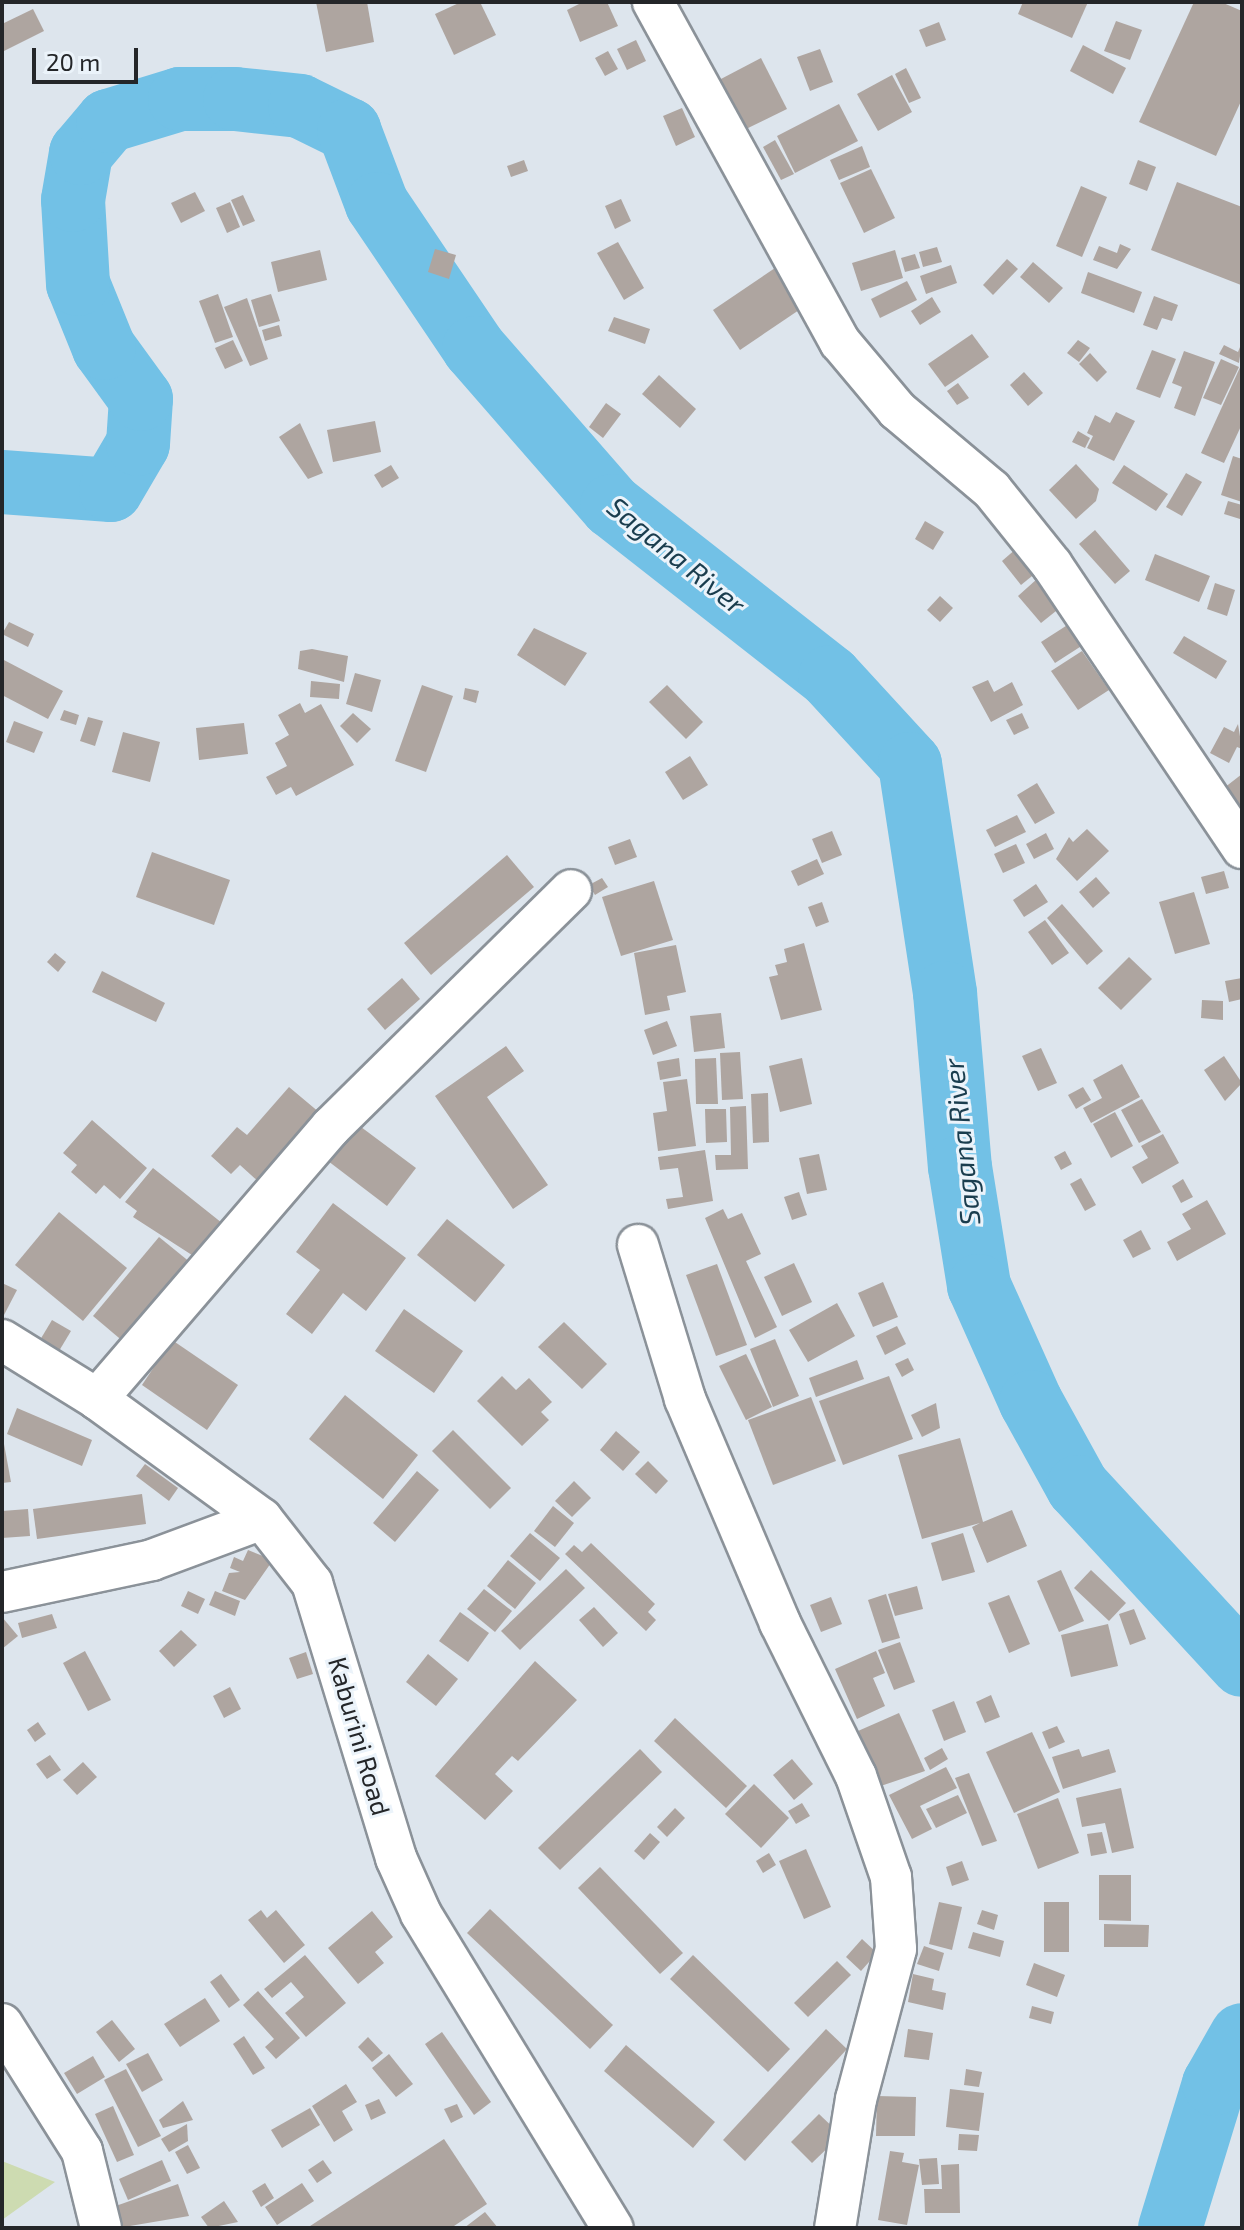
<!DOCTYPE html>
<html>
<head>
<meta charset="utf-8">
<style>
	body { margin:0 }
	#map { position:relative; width:1244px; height:2230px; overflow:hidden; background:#dde5ed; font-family:"Exo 2",sans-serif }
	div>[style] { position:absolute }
	.green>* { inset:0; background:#cddbb1 }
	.river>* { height:64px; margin:-32px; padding:0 32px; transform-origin:32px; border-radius:32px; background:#72c1e6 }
	.building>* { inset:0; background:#aea5a0 }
	.roads { filter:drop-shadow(2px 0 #8b9299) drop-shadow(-2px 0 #8b9299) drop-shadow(0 2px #8b9299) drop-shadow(0 -2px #8b9299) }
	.minor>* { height:40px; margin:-20px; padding:0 20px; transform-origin:20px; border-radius:20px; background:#fff }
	span { translate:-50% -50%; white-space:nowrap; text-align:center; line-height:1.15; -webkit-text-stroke:6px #ebf3fa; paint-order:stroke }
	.street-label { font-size:26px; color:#242629 }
	.water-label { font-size:28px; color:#1a3d4e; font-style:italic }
	.frame { position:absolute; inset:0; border:4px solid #242629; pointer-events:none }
	.scale { position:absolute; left:32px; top:48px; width:106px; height:36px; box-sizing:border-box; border:4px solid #242629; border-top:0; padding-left:10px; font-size:24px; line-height:28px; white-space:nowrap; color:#242629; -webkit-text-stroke:6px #ebf3fa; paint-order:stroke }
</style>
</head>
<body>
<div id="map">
	<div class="green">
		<i style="clip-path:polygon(2px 2161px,55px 2182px,2px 2220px)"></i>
	</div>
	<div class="river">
		<i style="left:2px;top:482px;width:109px;rotate:4.2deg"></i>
		<i style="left:111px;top:490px;width:53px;rotate:-59.6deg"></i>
		<i style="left:138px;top:444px;width:45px;rotate:-86.2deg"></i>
		<i style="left:141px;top:399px;width:63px;rotate:-126deg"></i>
		<i style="left:104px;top:348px;width:69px;rotate:-112.1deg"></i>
		<i style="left:78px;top:284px;width:84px;rotate:-93.4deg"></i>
		<i style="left:73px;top:200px;width:48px;rotate:-80.3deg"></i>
		<i style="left:81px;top:153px;width:42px;rotate:-49.8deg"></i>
		<i style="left:108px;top:121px;width:75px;rotate:-17deg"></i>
		<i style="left:180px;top:99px;width:55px"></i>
		<i style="left:235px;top:99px;width:65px;rotate:6.1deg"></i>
		<i style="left:300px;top:106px;width:55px;rotate:26.1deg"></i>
		<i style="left:349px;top:130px;width:79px;rotate:69.3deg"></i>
		<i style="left:377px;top:204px;width:174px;rotate:56deg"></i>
		<i style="left:474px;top:348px;width:210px;rotate:48.9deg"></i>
		<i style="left:612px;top:506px;width:277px;rotate:38.1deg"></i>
		<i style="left:830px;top:677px;width:118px;rotate:47.4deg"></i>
		<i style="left:910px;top:764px;width:232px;rotate:81.3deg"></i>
		<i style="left:945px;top:993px;width:175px;rotate:85.1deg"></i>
		<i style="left:960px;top:1167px;width:121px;rotate:80.9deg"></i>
		<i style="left:979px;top:1286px;width:127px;rotate:65.9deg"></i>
		<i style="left:1031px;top:1402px;width:97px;rotate:61.1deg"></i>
		<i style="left:1078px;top:1487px;width:242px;rotate:47.3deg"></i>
		<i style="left:1170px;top:2228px;width:151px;rotate:-73deg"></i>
		<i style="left:1214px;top:2084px;width:56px;rotate:-60.3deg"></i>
	</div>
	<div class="building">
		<i style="clip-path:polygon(316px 2px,367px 2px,374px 42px,326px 52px)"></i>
		<i style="clip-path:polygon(461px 2px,480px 2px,496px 35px,454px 55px,435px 14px)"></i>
		<i style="clip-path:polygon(583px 2px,607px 2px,618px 26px,580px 42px,567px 10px)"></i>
		<i style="clip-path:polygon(1023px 2px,1088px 2px,1072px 38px,1018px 14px)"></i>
		<i style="clip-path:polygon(1194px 2px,1221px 2px,1242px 11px,1242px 99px,1216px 156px,1139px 122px)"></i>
		<i style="clip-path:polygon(33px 9px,44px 31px,2px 52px,2px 24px)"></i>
		<i style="clip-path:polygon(1116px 21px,1142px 30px,1130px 60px,1104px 51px)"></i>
		<i style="clip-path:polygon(939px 22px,946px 40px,926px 47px,919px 30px)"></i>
		<i style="clip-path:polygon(636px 40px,646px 61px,627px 70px,617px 49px)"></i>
		<i style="clip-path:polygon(1083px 45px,1126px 68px,1113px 94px,1070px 71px)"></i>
		<i style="clip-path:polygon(820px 49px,833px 82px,810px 91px,797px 57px)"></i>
		<i style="clip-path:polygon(608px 51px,618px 69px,605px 76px,595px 58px)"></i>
		<i style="clip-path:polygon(761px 58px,787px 109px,744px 130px,719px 80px)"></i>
		<i style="clip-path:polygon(906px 68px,921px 98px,909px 103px,895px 74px)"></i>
		<i style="clip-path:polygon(892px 75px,912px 112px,878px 131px,857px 94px)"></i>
		<i style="clip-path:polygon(839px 104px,858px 141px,795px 173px,777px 136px)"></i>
		<i style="clip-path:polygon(682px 108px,695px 137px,676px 146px,663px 116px)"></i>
		<i style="clip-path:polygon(775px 140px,794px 174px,781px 180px,763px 147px)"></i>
		<i style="clip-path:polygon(862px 146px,870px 167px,839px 180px,830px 160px)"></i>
		<i style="clip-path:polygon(524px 160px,528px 171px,511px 177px,507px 166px)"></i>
		<i style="clip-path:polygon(1138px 160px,1156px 167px,1147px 191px,1129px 184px)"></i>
		<i style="clip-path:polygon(871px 169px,895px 218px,864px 233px,840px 183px)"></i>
		<i style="clip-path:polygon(1177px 182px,1242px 207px,1241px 285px,1151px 250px)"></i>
		<i style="clip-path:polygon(1081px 186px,1107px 197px,1082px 257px,1056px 246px)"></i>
		<i style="clip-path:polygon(195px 192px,205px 211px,181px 223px,171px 203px)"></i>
		<i style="clip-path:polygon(243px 195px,255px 221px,243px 226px,231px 200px)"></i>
		<i style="clip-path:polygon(621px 199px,631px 221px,615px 229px,605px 206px)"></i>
		<i style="clip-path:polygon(230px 202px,240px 227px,227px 233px,216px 208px)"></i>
		<i style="clip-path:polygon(618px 242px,644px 288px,624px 300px,597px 253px)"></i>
		<i style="clip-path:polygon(1120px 244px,1131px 249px,1117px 269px,1093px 260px,1099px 246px,1117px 253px)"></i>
		<i style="clip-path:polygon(937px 247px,942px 262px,923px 267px,919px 252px)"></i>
		<i style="clip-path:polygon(435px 249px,456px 255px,449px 279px,428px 272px)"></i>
		<i style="clip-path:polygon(320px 250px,327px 280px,278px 292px,271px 262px)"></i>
		<i style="clip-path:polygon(895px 250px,903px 278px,861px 291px,852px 263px)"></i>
		<i style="clip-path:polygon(915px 254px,920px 268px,905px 272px,901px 258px)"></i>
		<i style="clip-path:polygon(1007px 259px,1018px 269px,993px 295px,983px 285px)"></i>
		<i style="clip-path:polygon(1033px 262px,1063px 288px,1049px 303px,1020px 277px)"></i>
		<i style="clip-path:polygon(951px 265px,957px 283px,926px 294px,920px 276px)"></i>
		<i style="clip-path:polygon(778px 266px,805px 306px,740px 350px,713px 310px)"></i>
		<i style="clip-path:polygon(1088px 272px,1142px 292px,1134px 313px,1081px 293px)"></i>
		<i style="clip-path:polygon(907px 281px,917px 300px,880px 318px,871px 299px)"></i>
		<i style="clip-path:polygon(218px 294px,233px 337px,215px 343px,199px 301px)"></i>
		<i style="clip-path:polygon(271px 294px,280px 321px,259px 327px,251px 300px)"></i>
		<i style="clip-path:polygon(1154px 296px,1178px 305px,1172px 321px,1162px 318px,1157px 330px,1143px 325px)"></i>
		<i style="clip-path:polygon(932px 297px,941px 312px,920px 325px,911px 311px)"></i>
		<i style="clip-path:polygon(247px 298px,268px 359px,250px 366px,224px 307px)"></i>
		<i style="clip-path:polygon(614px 317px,650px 329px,645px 344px,608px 331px)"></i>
		<i style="clip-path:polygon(279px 325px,282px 336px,265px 341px,262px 330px)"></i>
		<i style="clip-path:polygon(972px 334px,989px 357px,945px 387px,928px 364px)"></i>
		<i style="clip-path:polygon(233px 340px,243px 361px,225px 369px,215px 348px)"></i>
		<i style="clip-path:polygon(1078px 340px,1090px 348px,1079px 362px,1067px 353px)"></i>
		<i style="clip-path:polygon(1242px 342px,1239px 363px,1219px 354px,1224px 345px,1238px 352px)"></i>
		<i style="clip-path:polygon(1152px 350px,1176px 359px,1160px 398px,1136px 389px)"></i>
		<i style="clip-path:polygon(1184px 351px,1215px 362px,1195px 416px,1174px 408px,1182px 387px,1172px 383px)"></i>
		<i style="clip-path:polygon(1090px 353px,1107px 372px,1097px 382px,1079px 364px)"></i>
		<i style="clip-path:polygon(1221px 359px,1239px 367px,1221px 405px,1203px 398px)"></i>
		<i style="clip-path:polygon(1242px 363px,1242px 424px,1224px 463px,1201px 453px)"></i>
		<i style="clip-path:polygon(1024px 372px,1043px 393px,1028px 406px,1010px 385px)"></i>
		<i style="clip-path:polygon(659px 375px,696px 409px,680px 428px,642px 394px)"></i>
		<i style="clip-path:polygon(958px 383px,969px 398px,957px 405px,947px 391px)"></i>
		<i style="clip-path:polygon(606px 403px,621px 414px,603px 438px,589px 427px)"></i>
		<i style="clip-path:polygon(1116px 412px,1135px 421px,1114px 461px,1087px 448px,1093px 436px,1087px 433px,1095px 415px,1110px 423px)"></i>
		<i style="clip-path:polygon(375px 421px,381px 452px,333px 462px,327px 430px)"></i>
		<i style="clip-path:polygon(300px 423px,323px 473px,308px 479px,279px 437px)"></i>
		<i style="clip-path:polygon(1078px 431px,1090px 438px,1085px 448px,1072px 442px)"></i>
		<i style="clip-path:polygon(1233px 456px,1242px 459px,1242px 502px,1221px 495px)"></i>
		<i style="clip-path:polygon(1076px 464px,1099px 489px,1096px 501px,1076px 519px,1049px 490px)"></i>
		<i style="clip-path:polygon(391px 465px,399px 478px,382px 488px,374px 475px)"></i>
		<i style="clip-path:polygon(1124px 465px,1168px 494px,1156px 511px,1112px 483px)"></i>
		<i style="clip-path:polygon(1186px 473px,1202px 482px,1182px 516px,1166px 507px)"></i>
		<i style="clip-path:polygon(1228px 501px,1242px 505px,1240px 519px,1224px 514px)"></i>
		<i style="clip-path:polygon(925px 521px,944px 532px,933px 550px,915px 539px)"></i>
		<i style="clip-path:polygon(1095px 530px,1130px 571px,1115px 584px,1079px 544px)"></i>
		<i style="clip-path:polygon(1017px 548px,1037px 572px,1021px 585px,1002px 561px)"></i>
		<i style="clip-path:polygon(1155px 554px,1210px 576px,1199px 602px,1145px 580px)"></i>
		<i style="clip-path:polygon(1037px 579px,1061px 607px,1041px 623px,1018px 596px)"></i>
		<i style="clip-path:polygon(1215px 583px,1235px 590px,1227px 616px,1207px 609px)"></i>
		<i style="clip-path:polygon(940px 596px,953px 608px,940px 622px,927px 610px)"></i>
		<i style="clip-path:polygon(9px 622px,34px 634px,28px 647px,2px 634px)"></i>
		<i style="clip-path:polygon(1069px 624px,1083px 645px,1055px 663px,1041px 642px)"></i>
		<i style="clip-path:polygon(534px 628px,587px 653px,565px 686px,517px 655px)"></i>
		<i style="clip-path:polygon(1184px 636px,1227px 661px,1216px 679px,1173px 653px)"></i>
		<i style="clip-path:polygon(312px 649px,348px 656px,344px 682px,298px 669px,300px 651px)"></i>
		<i style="clip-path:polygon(1082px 651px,1109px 690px,1078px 710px,1051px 671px)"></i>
		<i style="clip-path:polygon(2px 659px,63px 691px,48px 719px,2px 695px)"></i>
		<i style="clip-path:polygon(355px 673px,381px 680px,372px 712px,346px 704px)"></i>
		<i style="clip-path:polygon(988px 680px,994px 692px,1012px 682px,1023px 705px,991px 722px,972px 687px)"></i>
		<i style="clip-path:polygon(311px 681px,340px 684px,339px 699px,310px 697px)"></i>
		<i style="clip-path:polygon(422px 685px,453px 696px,426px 772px,395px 761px)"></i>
		<i style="clip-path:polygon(667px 685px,703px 722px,686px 739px,649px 702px)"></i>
		<i style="clip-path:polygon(465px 688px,479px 691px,476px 703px,463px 699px)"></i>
		<i style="clip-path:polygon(300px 703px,305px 713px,321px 704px,354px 765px,296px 796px,291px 787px,276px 795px,266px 777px,287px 766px,275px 743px,289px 735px,278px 715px)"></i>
		<i style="clip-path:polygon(64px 710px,79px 715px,76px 725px,60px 720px)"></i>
		<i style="clip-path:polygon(353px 713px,371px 729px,357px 743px,340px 726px)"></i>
		<i style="clip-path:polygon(1022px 713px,1029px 728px,1014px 735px,1006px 720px)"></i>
		<i style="clip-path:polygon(88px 717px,103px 721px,95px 746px,80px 741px)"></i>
		<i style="clip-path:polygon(14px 721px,43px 732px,34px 753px,6px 742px)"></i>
		<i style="clip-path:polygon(244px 723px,248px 754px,199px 760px,196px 728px)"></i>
		<i style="clip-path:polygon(1238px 724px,1242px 749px,1237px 747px,1229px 763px,1210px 753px,1224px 727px,1234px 732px)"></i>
		<i style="clip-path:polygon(123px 732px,160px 742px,150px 782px,112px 772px)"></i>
		<i style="clip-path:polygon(690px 756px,708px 785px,683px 800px,665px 772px)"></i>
		<i style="clip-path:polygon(1242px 774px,1242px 811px,1224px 788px)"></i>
		<i style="clip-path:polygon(1037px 783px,1055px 813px,1035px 824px,1017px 795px)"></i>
		<i style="clip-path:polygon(1017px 815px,1026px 832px,995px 847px,986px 830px)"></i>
		<i style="clip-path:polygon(1087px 829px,1109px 851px,1077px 881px,1056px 859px,1069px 837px,1073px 842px)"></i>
		<i style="clip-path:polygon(832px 831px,842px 855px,822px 863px,812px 839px)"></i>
		<i style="clip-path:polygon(1046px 833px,1054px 849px,1034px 859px,1026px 844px)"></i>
		<i style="clip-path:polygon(630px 839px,637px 857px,615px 865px,608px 847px)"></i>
		<i style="clip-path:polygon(1016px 844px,1025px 863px,1003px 873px,994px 854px)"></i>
		<i style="clip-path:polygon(152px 852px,230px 880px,214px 925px,136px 897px)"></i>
		<i style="clip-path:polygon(507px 855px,534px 887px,431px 975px,404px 943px)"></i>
		<i style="clip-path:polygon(817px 859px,824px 874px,798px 886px,791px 871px)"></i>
		<i style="clip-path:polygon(1224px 871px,1229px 888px,1206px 894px,1201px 877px)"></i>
		<i style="clip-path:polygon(1096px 877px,1110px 893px,1093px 908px,1079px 892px)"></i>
		<i style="clip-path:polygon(602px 878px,608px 887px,595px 895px,589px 885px)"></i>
		<i style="clip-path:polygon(654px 881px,673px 940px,621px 956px,602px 897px)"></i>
		<i style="clip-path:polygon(1036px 884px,1048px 902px,1024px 917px,1013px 900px)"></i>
		<i style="clip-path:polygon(1194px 892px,1210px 944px,1175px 954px,1159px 902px)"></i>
		<i style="clip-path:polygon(822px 902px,829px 922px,816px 927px,808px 907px)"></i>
		<i style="clip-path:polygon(1062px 904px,1103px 951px,1087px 965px,1047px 918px)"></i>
		<i style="clip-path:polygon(1045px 920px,1069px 953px,1052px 965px,1028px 932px)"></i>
		<i style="clip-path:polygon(804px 943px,822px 1010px,781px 1020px,769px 977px,778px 975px,775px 965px,787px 962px,784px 949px)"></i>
		<i style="clip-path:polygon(676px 945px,686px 992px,667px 996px,670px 1010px,645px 1015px,634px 953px)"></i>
		<i style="clip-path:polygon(55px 953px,66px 962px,58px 972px,47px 962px)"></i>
		<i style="clip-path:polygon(1129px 957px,1152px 979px,1121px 1010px,1098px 988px)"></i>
		<i style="clip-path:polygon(102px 971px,165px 1003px,156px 1022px,92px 992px)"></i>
		<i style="clip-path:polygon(402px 978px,420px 999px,385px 1030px,367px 1009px)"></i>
		<i style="clip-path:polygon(1242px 978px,1242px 999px,1229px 1002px,1225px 981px)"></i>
		<i style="clip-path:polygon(1202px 1000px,1223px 1001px,1223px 1020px,1201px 1018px)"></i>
		<i style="clip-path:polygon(721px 1013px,725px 1048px,694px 1052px,690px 1016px)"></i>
		<i style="clip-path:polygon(667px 1021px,677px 1046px,653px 1055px,644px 1030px)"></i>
		<i style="clip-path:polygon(506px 1046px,524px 1071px,487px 1097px,548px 1185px,513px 1209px,435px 1096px)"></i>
		<i style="clip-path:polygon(1041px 1048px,1057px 1083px,1038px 1091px,1022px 1056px)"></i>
		<i style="clip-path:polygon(740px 1052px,743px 1099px,722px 1100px,720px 1053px)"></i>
		<i style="clip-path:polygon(1224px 1056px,1242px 1083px,1225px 1101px,1204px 1070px)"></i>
		<i style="clip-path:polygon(679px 1058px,681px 1076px,660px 1080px,657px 1062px)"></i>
		<i style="clip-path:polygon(716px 1058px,718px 1104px,696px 1104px,695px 1059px)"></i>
		<i style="clip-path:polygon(802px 1058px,812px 1104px,780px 1112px,769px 1066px)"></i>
		<i style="clip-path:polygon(1122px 1064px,1140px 1097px,1091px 1123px,1083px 1108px,1102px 1098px,1093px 1080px)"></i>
		<i style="clip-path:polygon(687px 1079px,696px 1146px,658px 1151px,653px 1113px,667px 1111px,663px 1082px)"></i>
		<i style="clip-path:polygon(289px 1087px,320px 1113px,260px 1183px,240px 1165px,231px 1174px,211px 1156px,237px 1127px,247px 1135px)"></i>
		<i style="clip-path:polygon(1083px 1087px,1091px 1100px,1076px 1109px,1068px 1095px)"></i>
		<i style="clip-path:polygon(768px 1093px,769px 1142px,753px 1143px,751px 1094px)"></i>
		<i style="clip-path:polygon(1142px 1099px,1161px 1132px,1139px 1143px,1121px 1110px)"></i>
		<i style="clip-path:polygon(746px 1106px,748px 1169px,716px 1170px,715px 1155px,731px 1155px,730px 1107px)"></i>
		<i style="clip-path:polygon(705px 1109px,726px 1109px,727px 1142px,706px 1143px)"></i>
		<i style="clip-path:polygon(1115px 1112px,1133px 1146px,1111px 1158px,1093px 1124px)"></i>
		<i style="clip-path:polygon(92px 1120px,147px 1168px,120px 1199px,104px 1185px,96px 1194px,71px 1172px,77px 1165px,63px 1153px)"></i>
		<i style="clip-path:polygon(357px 1124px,416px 1168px,387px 1206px,328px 1161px)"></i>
		<i style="clip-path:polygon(1163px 1134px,1179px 1163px,1142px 1184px,1132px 1167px,1148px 1158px,1141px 1146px)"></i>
		<i style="clip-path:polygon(705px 1150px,713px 1201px,668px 1209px,666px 1199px,683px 1197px,678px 1168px,660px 1170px,658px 1157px)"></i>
		<i style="clip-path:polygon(1065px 1151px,1072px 1164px,1061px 1170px,1054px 1157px)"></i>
		<i style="clip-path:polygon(819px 1154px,827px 1190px,807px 1194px,799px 1158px)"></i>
		<i style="clip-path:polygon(153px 1168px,222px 1223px,195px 1257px,133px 1217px,137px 1211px,125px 1202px)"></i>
		<i style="clip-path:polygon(1081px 1178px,1096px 1205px,1085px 1211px,1070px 1184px)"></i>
		<i style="clip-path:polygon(1183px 1179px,1193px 1197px,1181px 1203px,1172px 1186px)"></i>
		<i style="clip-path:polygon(799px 1192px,807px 1215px,792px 1220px,784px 1197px)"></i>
		<i style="clip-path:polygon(1207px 1200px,1226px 1234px,1177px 1261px,1167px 1242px,1191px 1229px,1182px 1214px)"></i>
		<i style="clip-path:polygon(333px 1203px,406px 1258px,366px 1311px,343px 1293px,312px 1334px,286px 1314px,320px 1270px,296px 1252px)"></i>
		<i style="clip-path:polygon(723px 1209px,728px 1219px,742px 1213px,761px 1254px,746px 1261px,777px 1327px,755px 1338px,705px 1218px)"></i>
		<i style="clip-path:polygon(59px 1212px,127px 1268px,83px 1321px,15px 1265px)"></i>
		<i style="clip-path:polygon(447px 1219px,505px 1265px,475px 1302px,417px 1255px)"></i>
		<i style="clip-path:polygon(1141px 1230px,1151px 1249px,1133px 1258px,1123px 1240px)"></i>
		<i style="clip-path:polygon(159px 1237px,191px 1263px,125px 1343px,93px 1316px)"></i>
		<i style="clip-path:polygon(794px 1263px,812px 1302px,782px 1316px,764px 1277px)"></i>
		<i style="clip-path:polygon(717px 1264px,747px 1345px,716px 1356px,686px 1275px)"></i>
		<i style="clip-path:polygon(883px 1282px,898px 1317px,873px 1327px,858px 1293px)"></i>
		<i style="clip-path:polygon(2px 1283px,17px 1290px,4px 1315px,2px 1313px)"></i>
		<i style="clip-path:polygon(837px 1303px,855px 1336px,808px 1362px,789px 1330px)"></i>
		<i style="clip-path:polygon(404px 1309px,463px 1351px,434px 1393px,375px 1351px)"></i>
		<i style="clip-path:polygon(52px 1320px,71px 1331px,59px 1351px,40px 1340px)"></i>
		<i style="clip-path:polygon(564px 1322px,607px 1364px,582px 1389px,538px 1347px)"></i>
		<i style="clip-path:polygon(897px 1326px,906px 1344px,885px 1355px,876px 1336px)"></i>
		<i style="clip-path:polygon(775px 1339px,799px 1396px,773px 1407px,750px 1349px)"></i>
		<i style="clip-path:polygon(172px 1340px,238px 1385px,207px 1430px,142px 1385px)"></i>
		<i style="clip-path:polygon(746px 1354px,772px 1407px,746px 1420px,719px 1366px)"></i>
		<i style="clip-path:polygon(908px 1358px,914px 1370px,902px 1377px,895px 1364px)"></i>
		<i style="clip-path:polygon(857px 1360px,864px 1379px,816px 1397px,809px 1378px)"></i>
		<i style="clip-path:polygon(502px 1376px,516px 1390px,529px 1378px,552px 1402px,541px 1412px,549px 1420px,522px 1446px,477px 1401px)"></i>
		<i style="clip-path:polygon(889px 1376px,913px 1439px,843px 1465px,819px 1401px)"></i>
		<i style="clip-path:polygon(345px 1395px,418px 1455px,383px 1499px,309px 1439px)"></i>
		<i style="clip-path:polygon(811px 1397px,836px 1461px,773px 1485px,748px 1420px)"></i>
		<i style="clip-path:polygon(936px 1403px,940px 1428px,922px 1437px,911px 1415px)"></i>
		<i style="clip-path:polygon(17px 1408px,92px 1440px,82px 1466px,7px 1434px)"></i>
		<i style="clip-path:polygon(453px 1430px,511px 1488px,490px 1509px,432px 1451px)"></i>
		<i style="clip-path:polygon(616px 1431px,640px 1452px,623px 1471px,600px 1450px)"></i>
		<i style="clip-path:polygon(2px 1433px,11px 1482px,2px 1483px)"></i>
		<i style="clip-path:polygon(960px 1438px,983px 1522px,1012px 1510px,1027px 1546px,987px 1563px,972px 1527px,980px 1523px,922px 1539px,898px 1455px)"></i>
		<i style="clip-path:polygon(648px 1461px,668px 1481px,656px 1494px,635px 1474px)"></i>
		<i style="clip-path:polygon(145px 1464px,178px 1488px,169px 1501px,136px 1476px)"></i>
		<i style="clip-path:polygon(417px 1471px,439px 1490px,395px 1542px,373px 1523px)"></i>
		<i style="clip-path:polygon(574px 1481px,591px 1498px,572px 1517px,555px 1501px)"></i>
		<i style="clip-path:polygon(142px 1494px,146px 1524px,37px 1539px,33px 1509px)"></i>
		<i style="clip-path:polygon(553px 1506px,574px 1523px,555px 1547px,534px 1531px)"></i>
		<i style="clip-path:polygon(28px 1509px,30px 1536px,2px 1538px,2px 1511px)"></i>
		<i style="clip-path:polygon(530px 1533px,560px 1558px,540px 1581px,510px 1556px)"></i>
		<i style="clip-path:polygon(963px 1533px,975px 1572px,942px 1581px,931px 1543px)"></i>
		<i style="clip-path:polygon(591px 1543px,655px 1604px,648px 1612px,656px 1620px,646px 1631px,565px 1554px,574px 1545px,582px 1552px)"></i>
		<i style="clip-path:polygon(248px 1550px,273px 1560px,245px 1600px,222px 1591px,229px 1573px,240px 1572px,230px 1568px,234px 1557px,243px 1561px)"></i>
		<i style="clip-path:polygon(508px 1560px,536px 1583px,515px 1609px,487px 1586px)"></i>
		<i style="clip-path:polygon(566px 1569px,585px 1588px,520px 1650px,501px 1631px)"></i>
		<i style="clip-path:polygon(1061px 1570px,1084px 1621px,1059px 1632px,1037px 1581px)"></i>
		<i style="clip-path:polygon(1091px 1570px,1126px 1603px,1109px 1621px,1074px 1588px)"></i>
		<i style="clip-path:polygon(917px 1586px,923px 1609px,895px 1616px,888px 1594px)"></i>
		<i style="clip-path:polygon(484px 1589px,512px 1611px,495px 1632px,467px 1609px)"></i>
		<i style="clip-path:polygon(188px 1591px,205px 1599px,198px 1614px,181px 1606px)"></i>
		<i style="clip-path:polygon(215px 1591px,240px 1601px,235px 1616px,209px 1605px)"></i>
		<i style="clip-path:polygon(886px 1594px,900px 1638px,882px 1643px,868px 1600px)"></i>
		<i style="clip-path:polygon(1009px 1595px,1030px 1644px,1009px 1653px,988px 1603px)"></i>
		<i style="clip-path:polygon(831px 1597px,842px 1624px,821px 1632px,810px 1605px)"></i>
		<i style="clip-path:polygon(594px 1607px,618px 1633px,603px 1647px,579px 1620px)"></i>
		<i style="clip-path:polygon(1134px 1609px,1146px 1639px,1130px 1645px,1119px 1614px)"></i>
		<i style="clip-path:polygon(460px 1612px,489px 1633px,468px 1662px,439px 1641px)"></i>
		<i style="clip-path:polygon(52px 1614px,57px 1628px,22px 1638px,18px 1623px)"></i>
		<i style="clip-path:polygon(2px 1617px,18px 1636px,2px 1649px)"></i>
		<i style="clip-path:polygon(1108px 1624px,1118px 1666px,1071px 1677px,1061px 1635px)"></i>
		<i style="clip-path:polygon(181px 1630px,197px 1645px,174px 1667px,159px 1651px)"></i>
		<i style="clip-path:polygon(900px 1642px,915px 1682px,894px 1690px,878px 1650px)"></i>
		<i style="clip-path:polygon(85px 1651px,111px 1700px,88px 1711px,63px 1663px)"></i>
		<i style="clip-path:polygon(876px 1651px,885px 1673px,873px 1678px,885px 1706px,857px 1719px,835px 1669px)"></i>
		<i style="clip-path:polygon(306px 1652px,313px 1674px,297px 1679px,289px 1658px)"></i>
		<i style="clip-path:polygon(428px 1654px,458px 1679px,436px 1706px,406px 1682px)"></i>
		<i style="clip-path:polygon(535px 1661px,577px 1700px,518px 1761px,512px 1756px,495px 1774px,513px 1791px,485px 1820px,435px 1776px)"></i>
		<i style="clip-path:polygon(230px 1687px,241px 1709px,224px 1718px,213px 1696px)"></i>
		<i style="clip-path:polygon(991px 1695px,1000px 1717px,985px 1723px,976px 1702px)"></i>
		<i style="clip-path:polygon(954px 1701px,966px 1732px,944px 1741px,932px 1710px)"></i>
		<i style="clip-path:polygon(899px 1713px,925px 1771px,866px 1791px,842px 1738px)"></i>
		<i style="clip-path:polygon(675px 1718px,747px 1786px,726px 1808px,654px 1741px)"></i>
		<i style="clip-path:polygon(38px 1722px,46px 1734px,35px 1742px,27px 1730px)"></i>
		<i style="clip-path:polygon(1057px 1726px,1065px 1742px,1049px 1749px,1042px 1732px)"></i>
		<i style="clip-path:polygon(1032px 1732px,1060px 1792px,1014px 1813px,986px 1752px)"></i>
		<i style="clip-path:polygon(942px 1748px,948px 1759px,930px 1770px,924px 1758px)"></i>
		<i style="clip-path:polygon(640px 1749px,662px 1772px,560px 1870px,538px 1848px)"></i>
		<i style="clip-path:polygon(1079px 1749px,1082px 1757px,1109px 1749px,1116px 1772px,1063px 1789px,1052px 1757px)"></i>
		<i style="clip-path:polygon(50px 1755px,61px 1770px,47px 1779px,36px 1764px)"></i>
		<i style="clip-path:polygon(792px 1759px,813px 1784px,794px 1800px,773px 1775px)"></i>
		<i style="clip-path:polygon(83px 1762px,97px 1777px,77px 1795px,63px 1780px)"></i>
		<i style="clip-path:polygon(946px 1767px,957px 1788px,920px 1806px,932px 1829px,912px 1839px,889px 1795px)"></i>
		<i style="clip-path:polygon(969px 1773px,997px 1841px,982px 1846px,955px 1778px)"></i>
		<i style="clip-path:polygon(754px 1784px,789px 1818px,761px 1848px,725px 1814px)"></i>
		<i style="clip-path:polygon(1121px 1788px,1134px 1848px,1112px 1853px,1105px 1823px,1082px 1827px,1076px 1798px)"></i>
		<i style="clip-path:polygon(958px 1795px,967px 1813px,936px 1828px,926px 1809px)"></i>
		<i style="clip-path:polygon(1058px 1798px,1079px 1853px,1038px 1869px,1017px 1814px)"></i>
		<i style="clip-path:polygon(802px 1803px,810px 1816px,796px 1824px,788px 1811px)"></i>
		<i style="clip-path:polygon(675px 1808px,685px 1818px,667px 1837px,657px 1827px)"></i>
		<i style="clip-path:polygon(1102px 1832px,1107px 1853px,1091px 1856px,1087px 1834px)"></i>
		<i style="clip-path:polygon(650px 1833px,660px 1842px,644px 1860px,634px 1851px)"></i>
		<i style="clip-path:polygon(806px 1849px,831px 1907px,804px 1919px,779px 1861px)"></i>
		<i style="clip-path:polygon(769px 1853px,776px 1865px,763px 1873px,756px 1861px)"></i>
		<i style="clip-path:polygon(962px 1861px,969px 1880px,952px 1886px,946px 1867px)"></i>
		<i style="clip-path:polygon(600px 1867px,683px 1953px,660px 1974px,578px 1888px)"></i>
		<i style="clip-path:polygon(1099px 1875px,1131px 1875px,1131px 1921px,1099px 1920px)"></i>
		<i style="clip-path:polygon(939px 1902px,962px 1907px,952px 1950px,929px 1944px)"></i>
		<i style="clip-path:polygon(1044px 1902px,1069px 1902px,1069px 1952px,1044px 1952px)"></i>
		<i style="clip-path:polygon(490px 1909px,613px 2025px,590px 2049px,467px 1933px)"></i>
		<i style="clip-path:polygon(261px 1910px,267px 1918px,276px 1910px,305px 1945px,284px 1963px,248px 1920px)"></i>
		<i style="clip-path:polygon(982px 1910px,998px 1915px,994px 1930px,977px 1924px)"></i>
		<i style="clip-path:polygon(372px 1911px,393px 1937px,375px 1952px,384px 1963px,358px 1984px,328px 1948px)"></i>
		<i style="clip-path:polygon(1104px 1924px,1149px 1925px,1148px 1947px,1104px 1947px)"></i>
		<i style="clip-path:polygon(973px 1932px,1004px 1941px,1000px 1957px,968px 1948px)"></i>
		<i style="clip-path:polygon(862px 1939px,877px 1953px,861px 1971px,846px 1957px)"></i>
		<i style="clip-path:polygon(924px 1946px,944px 1953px,939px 1971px,917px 1964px)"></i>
		<i style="clip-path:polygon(305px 1955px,346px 2003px,306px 2037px,285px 2013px,304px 1997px,291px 1982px,272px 1998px,264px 1989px)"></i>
		<i style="clip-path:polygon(693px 1955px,790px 2049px,768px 2072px,670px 1979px)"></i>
		<i style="clip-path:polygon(837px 1961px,851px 1975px,808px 2017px,794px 2003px)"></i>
		<i style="clip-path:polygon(1034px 1963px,1065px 1975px,1057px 1997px,1026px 1985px)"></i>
		<i style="clip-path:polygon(221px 1974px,240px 2000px,229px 2008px,210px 1982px)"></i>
		<i style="clip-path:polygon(913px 1974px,934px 1979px,932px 1990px,946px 1993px,943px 2010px,908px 2002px)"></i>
		<i style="clip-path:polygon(258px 1991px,300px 2038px,276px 2059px,265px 2047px,274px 2039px,243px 2005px)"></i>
		<i style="clip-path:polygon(205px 1998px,220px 2021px,180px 2047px,164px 2024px)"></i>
		<i style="clip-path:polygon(1032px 2006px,1054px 2012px,1051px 2024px,1029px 2018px)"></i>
		<i style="clip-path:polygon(112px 2020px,135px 2049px,119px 2062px,96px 2032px)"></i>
		<i style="clip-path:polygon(826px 2029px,847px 2049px,745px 2161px,723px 2140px)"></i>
		<i style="clip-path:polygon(908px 2029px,933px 2033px,929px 2060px,904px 2057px)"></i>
		<i style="clip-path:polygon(442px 2032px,491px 2102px,474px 2115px,425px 2044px)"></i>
		<i style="clip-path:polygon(244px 2036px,265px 2068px,253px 2075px,233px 2044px)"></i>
		<i style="clip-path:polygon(368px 2037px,383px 2053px,372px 2062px,358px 2047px)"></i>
		<i style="clip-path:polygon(626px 2045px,715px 2122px,693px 2148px,604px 2071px)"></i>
		<i style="clip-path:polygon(148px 2053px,163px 2080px,142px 2092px,126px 2064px)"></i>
		<i style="clip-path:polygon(389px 2054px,413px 2084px,396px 2097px,372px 2068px)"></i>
		<i style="clip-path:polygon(93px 2056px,105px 2077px,77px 2094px,64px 2073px)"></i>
		<i style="clip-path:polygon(126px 2069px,161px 2136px,138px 2147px,104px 2080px)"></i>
		<i style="clip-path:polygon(966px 2069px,982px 2072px,979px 2087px,964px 2085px)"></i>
		<i style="clip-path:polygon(346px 2084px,357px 2102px,342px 2111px,353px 2130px,334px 2142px,312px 2106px)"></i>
		<i style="clip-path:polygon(950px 2089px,984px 2093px,979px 2131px,946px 2127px)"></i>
		<i style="clip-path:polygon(877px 2096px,916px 2097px,915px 2136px,876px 2136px)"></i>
		<i style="clip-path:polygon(379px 2099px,386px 2113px,371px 2120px,365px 2105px)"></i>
		<i style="clip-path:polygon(183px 2101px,193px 2120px,163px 2128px,159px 2120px)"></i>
		<i style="clip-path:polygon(457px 2104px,463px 2117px,451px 2123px,444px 2109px)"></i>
		<i style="clip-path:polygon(113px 2106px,134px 2155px,117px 2162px,95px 2114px)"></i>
		<i style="clip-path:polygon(310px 2108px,320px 2125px,282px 2148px,271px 2130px)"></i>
		<i style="clip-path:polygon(819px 2114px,841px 2135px,812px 2163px,791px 2142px)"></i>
		<i style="clip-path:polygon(187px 2124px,188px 2141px,169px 2152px,161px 2139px)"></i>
		<i style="clip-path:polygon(959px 2134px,979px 2135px,977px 2151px,958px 2150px)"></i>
		<i style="clip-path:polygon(444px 2139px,487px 2204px,451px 2228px,307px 2228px)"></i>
		<i style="clip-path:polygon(188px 2145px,200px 2168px,187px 2174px,175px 2152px)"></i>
		<i style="clip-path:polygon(890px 2151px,904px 2153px,902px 2162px,919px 2165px,907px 2225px,878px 2220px)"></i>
		<i style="clip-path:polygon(937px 2158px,939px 2184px,922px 2185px,919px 2159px)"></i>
		<i style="clip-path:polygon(162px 2160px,171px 2181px,128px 2200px,119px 2179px)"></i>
		<i style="clip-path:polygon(323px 2160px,332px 2173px,317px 2183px,308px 2170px)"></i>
		<i style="clip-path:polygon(959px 2164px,960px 2213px,925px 2213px,924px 2189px,942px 2189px,941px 2165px)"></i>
		<i style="clip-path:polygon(265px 2183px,274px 2198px,261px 2207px,252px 2191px)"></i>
		<i style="clip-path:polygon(302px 2183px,314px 2201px,277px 2225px,265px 2207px)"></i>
		<i style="clip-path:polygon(178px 2184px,189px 2216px,118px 2228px,110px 2208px)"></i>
		<i style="clip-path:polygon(224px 2201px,238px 2222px,209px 2228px,201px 2217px)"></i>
		<i style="clip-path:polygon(485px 2212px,498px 2228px,464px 2228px)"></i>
	</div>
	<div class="roads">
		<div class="minor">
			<i style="left:653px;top:2px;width:388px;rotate:61.2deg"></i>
			<i style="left:840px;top:342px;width:89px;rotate:50deg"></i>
			<i style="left:897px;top:410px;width:124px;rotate:40.1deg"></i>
			<i style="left:992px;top:490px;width:96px;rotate:51.3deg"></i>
			<i style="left:1052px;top:565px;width:341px;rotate:56.1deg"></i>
			<i style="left:638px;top:1245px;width:161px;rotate:73deg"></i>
			<i style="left:685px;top:1399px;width:243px;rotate:67deg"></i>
			<i style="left:780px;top:1623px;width:171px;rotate:63.6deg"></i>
			<i style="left:856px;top:1776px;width:107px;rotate:70.9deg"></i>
			<i style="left:891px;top:1877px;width:72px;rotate:86deg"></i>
			<i style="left:896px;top:1949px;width:155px;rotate:104.9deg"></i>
			<i style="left:856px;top:2099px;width:131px;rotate:99.2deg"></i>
			<i style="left:2px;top:1340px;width:112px;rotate:31.8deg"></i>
			<i style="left:97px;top:1399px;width:204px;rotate:36deg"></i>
			<i style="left:262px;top:1519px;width:81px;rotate:52deg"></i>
			<i style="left:312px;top:1583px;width:288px;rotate:73deg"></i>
			<i style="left:396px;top:1858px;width:61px;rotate:65.9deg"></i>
			<i style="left:421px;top:1914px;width:368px;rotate:58.6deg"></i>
			<i style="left:97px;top:1399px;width:359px;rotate:-49.3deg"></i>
			<i style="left:331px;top:1127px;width:337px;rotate:-44.6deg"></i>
			<i style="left:2px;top:1592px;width:153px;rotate:-12deg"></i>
			<i style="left:152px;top:1560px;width:117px;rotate:-20.4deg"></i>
			<i style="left:2px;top:2024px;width:150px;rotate:57.8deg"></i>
			<i style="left:82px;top:2151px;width:79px;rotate:76.1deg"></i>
		</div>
	</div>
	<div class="street-label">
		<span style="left:360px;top:1736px;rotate:74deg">Kaburini Road</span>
	</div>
	<div class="water-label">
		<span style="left:677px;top:555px;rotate:39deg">Sagana River</span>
		<span style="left:961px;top:1142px;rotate:-96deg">Sagana River</span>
	</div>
	<div class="frame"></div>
	<div class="scale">20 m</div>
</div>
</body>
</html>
